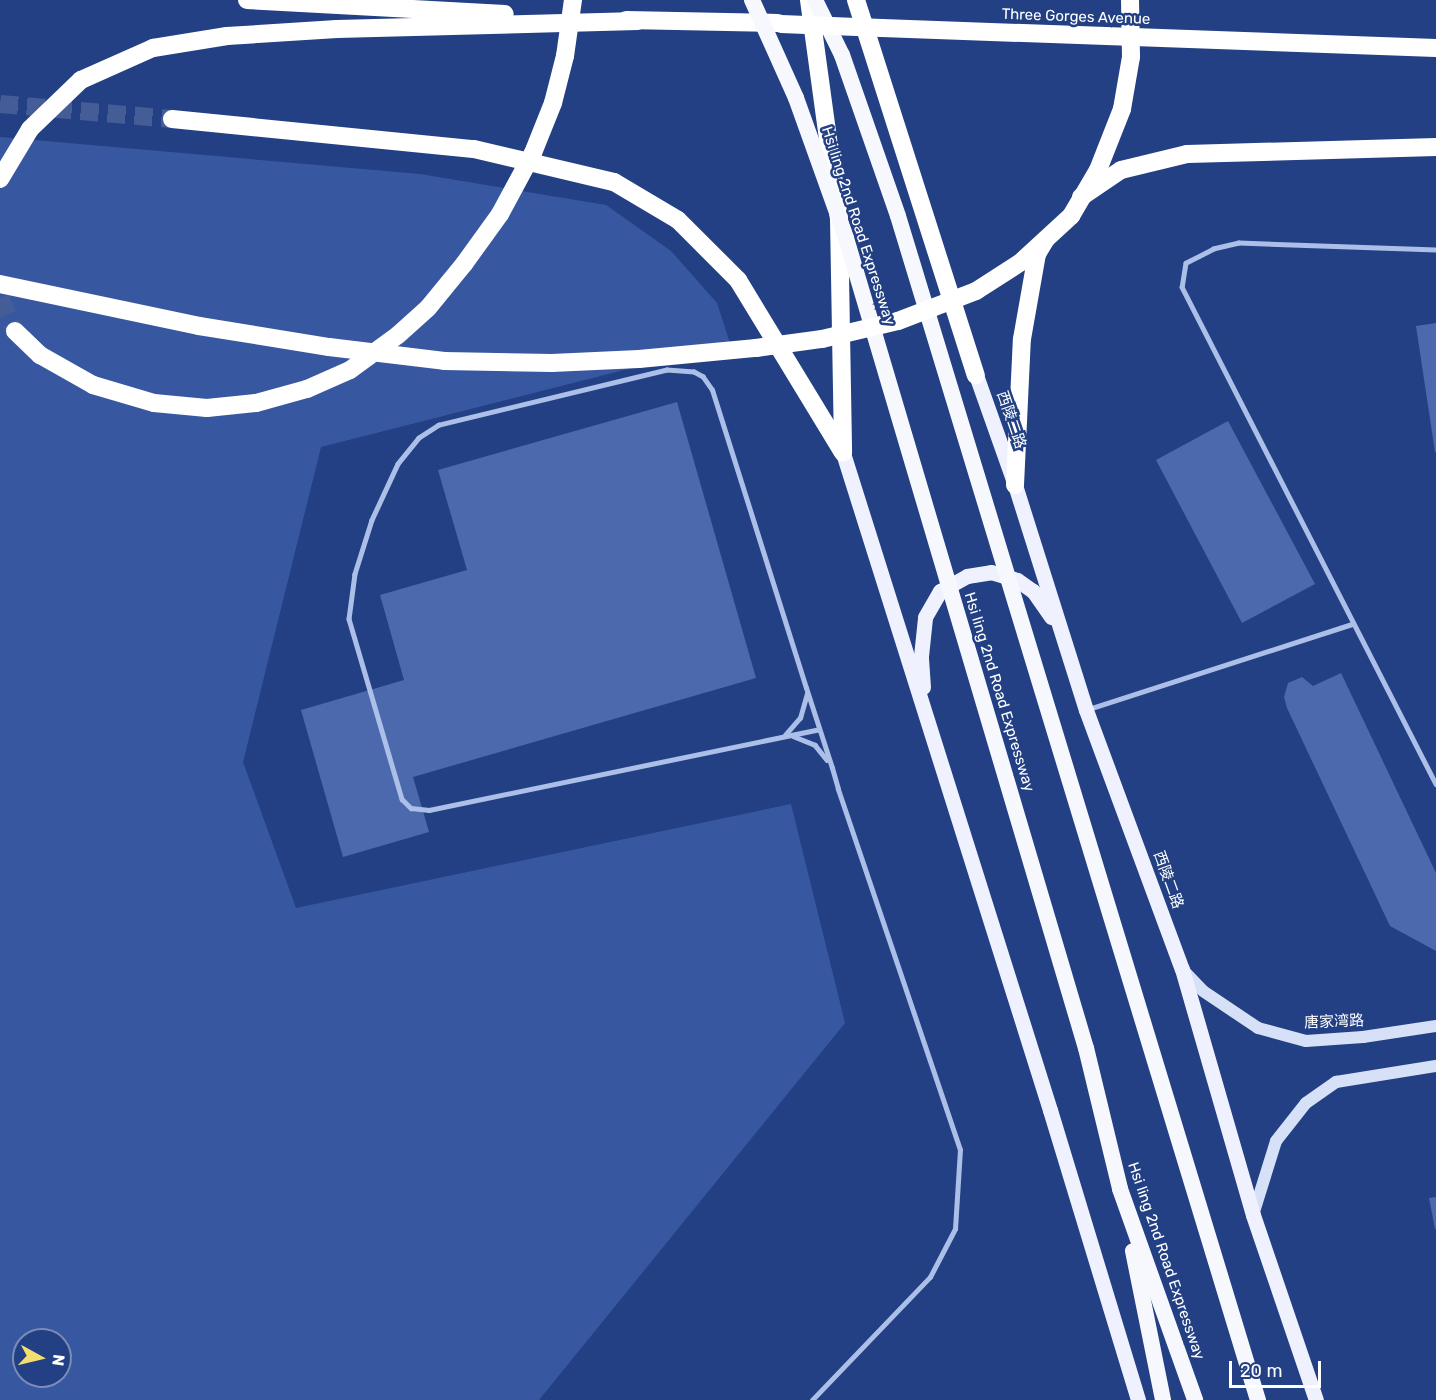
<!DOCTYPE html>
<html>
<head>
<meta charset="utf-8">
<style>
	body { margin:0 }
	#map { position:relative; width:1436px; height:1400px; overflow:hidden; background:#234084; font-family:Rubik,"Noto Sans SC",sans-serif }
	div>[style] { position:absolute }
	.green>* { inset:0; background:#3758a1 }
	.building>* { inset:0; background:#4b69ac }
	.motorway-tunnel>* { height:18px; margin-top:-9px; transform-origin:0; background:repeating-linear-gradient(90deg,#445d96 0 18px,transparent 0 27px) }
	.service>* { height:4.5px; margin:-2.25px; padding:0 2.25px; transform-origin:2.25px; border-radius:2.25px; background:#acbfe8 }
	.secondary>* { height:12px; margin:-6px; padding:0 6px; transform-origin:6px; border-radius:6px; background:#d6e0f7 }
	.primary>* { height:15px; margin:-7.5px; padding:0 7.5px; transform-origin:7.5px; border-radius:7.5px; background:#eff2fe }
	.trunk>* { height:16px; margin:-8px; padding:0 8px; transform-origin:8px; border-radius:8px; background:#f7f8fe }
	.motorway>* { height:18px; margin:-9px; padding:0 9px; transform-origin:9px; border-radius:9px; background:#fff }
	.trunk-bridge>* { height:16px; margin:-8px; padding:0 8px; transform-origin:8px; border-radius:8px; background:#f7f8fe }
	.motorway-bridge>* { height:18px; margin:-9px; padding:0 9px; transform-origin:9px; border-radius:9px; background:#fff }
	span { translate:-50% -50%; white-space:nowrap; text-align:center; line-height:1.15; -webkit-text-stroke:5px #234084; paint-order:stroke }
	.street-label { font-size:15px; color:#fff }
	.north { position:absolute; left:12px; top:1328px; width:60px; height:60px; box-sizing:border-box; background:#234084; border:2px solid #7b8cb5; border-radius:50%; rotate:98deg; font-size:16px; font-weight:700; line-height:24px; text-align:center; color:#fff }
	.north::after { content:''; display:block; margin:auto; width:21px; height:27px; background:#f3df6f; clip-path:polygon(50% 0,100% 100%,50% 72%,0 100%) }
	.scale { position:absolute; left:1229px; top:1361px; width:92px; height:27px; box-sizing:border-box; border:3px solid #fff; border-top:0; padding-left:8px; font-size:18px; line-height:21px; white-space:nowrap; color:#fff; -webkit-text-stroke:4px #234084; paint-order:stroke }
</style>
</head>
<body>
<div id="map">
	<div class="green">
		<i style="clip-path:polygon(evenodd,0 137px,420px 174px,606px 205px,671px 251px,717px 303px,730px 343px,321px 447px,243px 762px,296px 908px,791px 804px,845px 1023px,539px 1400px,0 1400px,0 137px,24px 1340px,60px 1340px,60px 1376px,24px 1376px,24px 1340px)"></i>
	</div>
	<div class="building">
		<i style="clip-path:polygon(1436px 323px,1436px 452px,1435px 452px,1416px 326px)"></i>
		<i style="clip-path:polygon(677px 402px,756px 678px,413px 777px,429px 832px,343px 857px,301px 710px,404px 680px,380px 595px,467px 570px,438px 470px)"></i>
		<i style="clip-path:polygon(1228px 421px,1315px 584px,1242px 623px,1156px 460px)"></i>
		<i style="clip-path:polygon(1341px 673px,1436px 873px,1436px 951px,1390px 926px,1287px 708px,1284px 697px,1288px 683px,1302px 677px,1313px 686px)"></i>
		<i style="clip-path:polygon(1436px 1197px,1436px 1229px,1435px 1229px,1429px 1198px)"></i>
	</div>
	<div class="motorway-tunnel">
		<i style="left:0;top:104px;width:173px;rotate:5deg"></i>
		<i style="left:0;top:298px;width:36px;rotate:66deg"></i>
	</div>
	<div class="service">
		<i style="left:1436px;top:250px;width:197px;rotate:-178deg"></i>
		<i style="left:1239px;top:243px;width:26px;rotate:167deg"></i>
		<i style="left:1214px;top:249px;width:31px;rotate:153deg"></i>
		<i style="left:1186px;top:263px;width:24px;rotate:99deg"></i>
		<i style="left:1182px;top:287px;width:558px;rotate:62.93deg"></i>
		<i style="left:1089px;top:709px;width:276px;rotate:-17.9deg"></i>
		<i style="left:785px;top:735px;width:23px;rotate:-49deg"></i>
		<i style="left:800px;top:718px;width:25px;rotate:-74deg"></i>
		<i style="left:793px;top:736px;width:24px;rotate:22deg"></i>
		<i style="left:815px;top:745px;width:19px;rotate:51deg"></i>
		<i style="left:812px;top:1400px;width:170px;rotate:-46.2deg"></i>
		<i style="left:930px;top:1277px;width:54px;rotate:-62.5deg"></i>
		<i style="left:955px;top:1229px;width:79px;rotate:-86.4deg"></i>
		<i style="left:960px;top:1150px;width:381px;rotate:-108.7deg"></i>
		<i style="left:838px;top:789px;width:22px;rotate:-106deg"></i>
		<i style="left:832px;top:768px;width:84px;rotate:-108deg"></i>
		<i style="left:806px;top:688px;width:312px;rotate:-107.5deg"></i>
		<i style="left:712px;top:390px;width:16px;rotate:-125deg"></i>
		<i style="left:703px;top:377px;width:10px;rotate:-151deg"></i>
		<i style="left:694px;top:372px;width:27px;rotate:-176deg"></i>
		<i style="left:667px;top:370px;width:235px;rotate:166.4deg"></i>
		<i style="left:439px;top:425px;width:24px;rotate:147deg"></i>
		<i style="left:419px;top:438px;width:33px;rotate:129deg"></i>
		<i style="left:398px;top:464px;width:62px;rotate:114.9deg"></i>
		<i style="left:372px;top:520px;width:57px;rotate:107.5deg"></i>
		<i style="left:355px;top:574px;width:45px;rotate:97.6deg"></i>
		<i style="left:349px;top:619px;width:188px;rotate:73.6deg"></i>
		<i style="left:402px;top:799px;width:13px;rotate:45deg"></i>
		<i style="left:411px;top:808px;width:18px;rotate:6deg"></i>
		<i style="left:429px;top:810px;width:398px;rotate:-11.7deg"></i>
	</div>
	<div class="secondary">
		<i style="left:1182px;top:969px;width:30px;rotate:46deg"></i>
		<i style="left:1203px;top:991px;width:66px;rotate:33.9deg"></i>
		<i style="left:1258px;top:1028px;width:50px;rotate:15.2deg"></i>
		<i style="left:1306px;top:1041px;width:57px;rotate:-4deg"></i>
		<i style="left:1363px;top:1037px;width:74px;rotate:-8.6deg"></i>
		<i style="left:1253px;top:1215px;width:77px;rotate:-72.7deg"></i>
		<i style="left:1276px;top:1141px;width:48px;rotate:-51.7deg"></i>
		<i style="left:1306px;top:1103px;width:37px;rotate:-35deg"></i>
		<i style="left:1336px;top:1082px;width:101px;rotate:-9.1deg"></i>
	</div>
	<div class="primary">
		<i style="left:976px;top:375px;width:117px;rotate:70.5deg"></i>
		<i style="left:1015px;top:485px;width:236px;rotate:72.5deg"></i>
		<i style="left:1086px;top:710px;width:276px;rotate:69.7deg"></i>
		<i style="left:1182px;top:969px;width:256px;rotate:73.9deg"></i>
		<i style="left:1253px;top:1215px;width:195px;rotate:71.2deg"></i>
		<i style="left:843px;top:453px;width:689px;rotate:72.51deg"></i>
		<i style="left:1050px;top:1110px;width:303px;rotate:73.1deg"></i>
		<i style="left:923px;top:687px;width:31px;rotate:-94deg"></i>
		<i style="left:921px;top:656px;width:39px;rotate:-84deg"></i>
		<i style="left:925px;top:617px;width:30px;rotate:-60deg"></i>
		<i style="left:940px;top:591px;width:31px;rotate:-29deg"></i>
		<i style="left:967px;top:576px;width:24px;rotate:-9deg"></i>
		<i style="left:991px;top:572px;width:27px;rotate:17deg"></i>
		<i style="left:1017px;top:580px;width:19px;rotate:35deg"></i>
		<i style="left:1033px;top:591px;width:32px;rotate:55deg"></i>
	</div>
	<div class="trunk">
		<i style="left:1086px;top:1048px;width:145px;rotate:76.4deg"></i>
		<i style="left:1120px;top:1189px;width:224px;rotate:70.4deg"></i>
		<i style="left:1133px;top:1251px;width:152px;rotate:78.6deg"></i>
	</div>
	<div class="motorway">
		<i style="left:247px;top:0;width:258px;rotate:3.1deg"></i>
		<i style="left:809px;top:0;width:220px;rotate:82.2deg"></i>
		<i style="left:839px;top:218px;width:234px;rotate:89deg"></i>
		<i style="left:856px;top:0;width:394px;rotate:72.3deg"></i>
		<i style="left:626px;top:20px;width:152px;rotate:1.1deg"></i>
		<i style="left:882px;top:28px;width:554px;rotate:2.07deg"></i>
		<i style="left:172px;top:119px;width:303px;rotate:5.7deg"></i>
		<i style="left:474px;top:149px;width:144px;rotate:13.3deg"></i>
		<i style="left:614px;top:182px;width:74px;rotate:30.7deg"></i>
		<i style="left:678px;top:220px;width:85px;rotate:45deg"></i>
		<i style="left:738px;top:280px;width:202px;rotate:58.7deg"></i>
		<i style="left:0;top:179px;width:58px;rotate:-59deg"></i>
		<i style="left:30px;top:129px;width:71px;rotate:-43.9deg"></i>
		<i style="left:81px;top:80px;width:79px;rotate:-24deg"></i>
		<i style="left:153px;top:48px;width:75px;rotate:-9.2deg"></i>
		<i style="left:227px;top:36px;width:110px;rotate:-3.6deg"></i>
		<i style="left:337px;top:29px;width:301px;rotate:-1.5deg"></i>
		<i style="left:1081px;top:197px;width:48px;rotate:-34deg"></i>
		<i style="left:1121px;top:170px;width:68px;rotate:-13.6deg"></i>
		<i style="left:1187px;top:154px;width:249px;rotate:-1.6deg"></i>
		<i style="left:0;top:284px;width:203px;rotate:11.9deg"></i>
		<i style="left:15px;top:331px;width:35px;rotate:44deg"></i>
		<i style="left:40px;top:355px;width:61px;rotate:29.5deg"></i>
		<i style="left:93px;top:385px;width:64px;rotate:16.4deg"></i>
		<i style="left:154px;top:403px;width:53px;rotate:5.4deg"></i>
		<i style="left:207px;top:408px;width:49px;rotate:-5.8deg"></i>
		<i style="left:256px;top:403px;width:53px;rotate:-15.4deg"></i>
		<i style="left:307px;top:389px;width:47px;rotate:-23.8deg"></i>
		<i style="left:350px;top:370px;width:59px;rotate:-36.1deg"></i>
		<i style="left:398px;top:335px;width:40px;rotate:-42deg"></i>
		<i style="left:428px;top:308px;width:57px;rotate:-50.7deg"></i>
		<i style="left:1015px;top:485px;width:146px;rotate:-87.3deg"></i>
		<i style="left:1022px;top:339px;width:86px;rotate:-80deg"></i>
		<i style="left:1037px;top:254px;width:17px;rotate:-59deg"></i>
	</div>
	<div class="trunk-bridge">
		<i style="left:752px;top:0;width:107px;rotate:65.8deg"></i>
		<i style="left:796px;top:98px;width:149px;rotate:70.3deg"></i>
		<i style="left:846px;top:238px;width:845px;rotate:73.5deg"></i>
		<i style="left:815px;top:0;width:61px;rotate:63.9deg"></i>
		<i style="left:842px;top:55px;width:170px;rotate:70.8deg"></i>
		<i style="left:898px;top:216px;width:1238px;rotate:73.09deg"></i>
	</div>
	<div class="motorway-bridge">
		<i style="left:781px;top:24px;width:101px;rotate:2.3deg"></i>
		<i style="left:464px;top:264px;width:62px;rotate:-54.2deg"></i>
		<i style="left:500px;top:214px;width:69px;rotate:-61.6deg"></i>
		<i style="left:533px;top:153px;width:54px;rotate:-68.2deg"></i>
		<i style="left:553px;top:103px;width:49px;rotate:-75.7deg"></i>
		<i style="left:565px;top:56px;width:57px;rotate:-81.9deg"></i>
		<i style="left:199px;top:326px;width:132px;rotate:9.2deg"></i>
		<i style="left:329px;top:347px;width:116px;rotate:6.9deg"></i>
		<i style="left:444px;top:361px;width:108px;rotate:1.1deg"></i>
		<i style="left:552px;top:363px;width:87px;rotate:-2.6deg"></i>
		<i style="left:639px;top:359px;width:118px;rotate:-5.4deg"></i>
		<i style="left:756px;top:348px;width:67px;rotate:-7.8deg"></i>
		<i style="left:822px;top:339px;width:78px;rotate:-13.3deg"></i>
		<i style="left:898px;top:321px;width:84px;rotate:-21deg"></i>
		<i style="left:976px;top:291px;width:54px;rotate:-32.8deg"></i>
		<i style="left:1021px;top:262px;width:68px;rotate:-42.6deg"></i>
		<i style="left:1071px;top:216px;width:53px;rotate:-59.6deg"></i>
		<i style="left:1098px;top:170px;width:66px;rotate:-68.5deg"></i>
		<i style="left:1122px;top:109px;width:53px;rotate:-80.2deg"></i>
		<i style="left:1131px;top:57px;width:57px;rotate:-91deg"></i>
	</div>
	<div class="street-label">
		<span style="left:1076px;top:17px;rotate:2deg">Three Gorges Avenue</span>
		<span style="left:858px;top:226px;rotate:72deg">Hsi ling 2nd Road Expressway</span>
		<span style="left:1011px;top:420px;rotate:71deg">西陵二路</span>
		<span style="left:999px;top:692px;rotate:73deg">Hsi ling 2nd Road Expressway</span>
		<span style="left:1168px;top:880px;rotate:70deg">西陵二路</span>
		<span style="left:1334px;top:1022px;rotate:-2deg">唐家湾路</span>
		<span style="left:1166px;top:1261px;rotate:71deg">Hsi ling 2nd Road Expressway</span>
	</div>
	<div class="north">N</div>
	<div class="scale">20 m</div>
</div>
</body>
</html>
